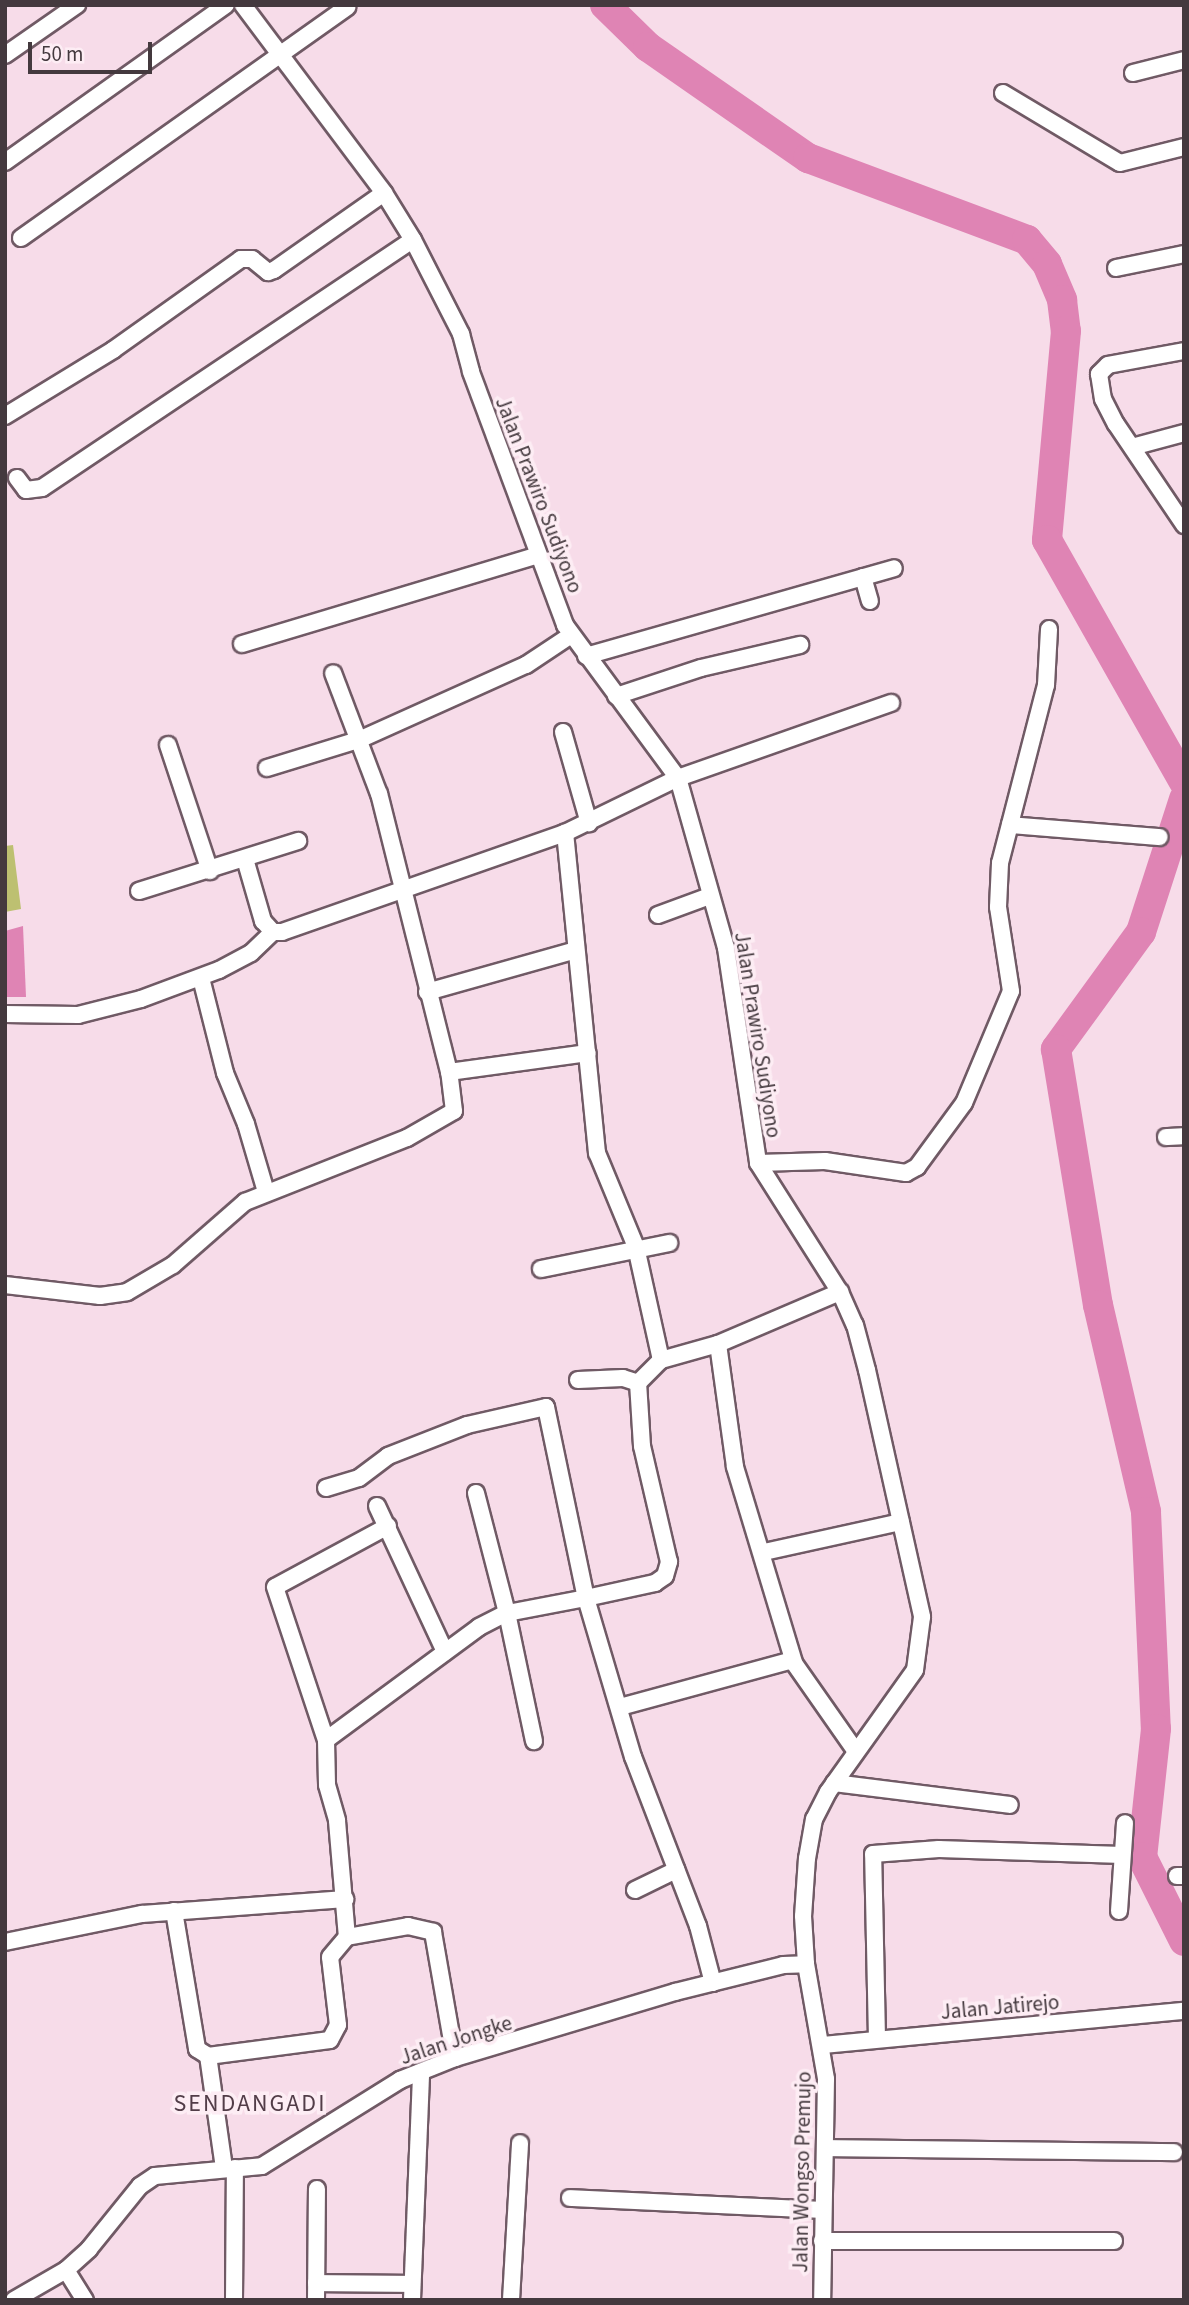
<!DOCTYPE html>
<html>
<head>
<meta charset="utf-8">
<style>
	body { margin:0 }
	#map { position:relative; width:1189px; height:2305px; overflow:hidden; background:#f7dce9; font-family:"Source Sans 3",sans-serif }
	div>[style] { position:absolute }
	.green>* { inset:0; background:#bdc071 }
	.water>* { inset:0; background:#df84b4 }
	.river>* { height:30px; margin:-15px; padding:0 15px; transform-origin:15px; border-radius:15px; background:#df84b4 }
	.roads { filter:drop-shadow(2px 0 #705a65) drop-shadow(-2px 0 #705a65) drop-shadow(0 2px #705a65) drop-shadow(0 -2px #705a65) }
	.street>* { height:16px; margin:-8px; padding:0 8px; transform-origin:8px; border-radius:8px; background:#fff }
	span { translate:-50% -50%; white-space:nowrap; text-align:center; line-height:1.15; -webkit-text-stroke:7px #fdedf4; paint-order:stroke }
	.street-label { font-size:21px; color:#44393e }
	.quarter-label { font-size:24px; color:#523d48; letter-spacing:2px }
	.frame { position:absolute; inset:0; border:7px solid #44393e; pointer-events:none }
	.scale { position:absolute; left:28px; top:42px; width:124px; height:32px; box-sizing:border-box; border:4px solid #44393e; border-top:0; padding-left:9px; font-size:21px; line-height:24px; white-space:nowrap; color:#44393e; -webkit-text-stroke:5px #fdedf4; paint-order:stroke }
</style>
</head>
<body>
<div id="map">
	<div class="green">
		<i style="clip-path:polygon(13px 845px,21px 909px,5px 912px,5px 846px)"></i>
	</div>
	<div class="water">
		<i style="clip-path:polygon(23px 926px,26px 997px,5px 997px,5px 931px)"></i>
	</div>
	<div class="river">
		<i style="left:605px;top:5px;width:60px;rotate:44.3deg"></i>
		<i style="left:648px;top:47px;width:195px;rotate:34.8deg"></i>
		<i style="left:808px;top:158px;width:234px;rotate:20.5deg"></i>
		<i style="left:1027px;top:240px;width:31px;rotate:50deg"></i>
		<i style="left:1047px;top:264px;width:39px;rotate:67deg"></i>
		<i style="left:1062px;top:300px;width:31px;rotate:83deg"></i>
		<i style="left:1066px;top:331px;width:210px;rotate:95.2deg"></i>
		<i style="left:1047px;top:540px;width:278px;rotate:60.5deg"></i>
		<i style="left:1184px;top:799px;width:140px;rotate:107.9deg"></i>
		<i style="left:1141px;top:932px;width:145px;rotate:126deg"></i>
		<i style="left:1056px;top:1049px;width:259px;rotate:80.7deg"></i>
		<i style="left:1098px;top:1305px;width:212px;rotate:76.9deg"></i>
		<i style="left:1146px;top:1512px;width:217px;rotate:87.4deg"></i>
		<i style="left:1156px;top:1729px;width:129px;rotate:96.2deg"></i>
		<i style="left:1142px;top:1857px;width:94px;rotate:63.4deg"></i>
	</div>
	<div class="roads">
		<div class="street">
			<i style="left:243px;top:5px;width:235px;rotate:53.1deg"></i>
			<i style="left:384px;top:193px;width:55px;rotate:58.3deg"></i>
			<i style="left:413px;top:240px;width:106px;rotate:62.9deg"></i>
			<i style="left:461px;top:334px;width:39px;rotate:75deg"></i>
			<i style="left:471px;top:372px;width:270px;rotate:69.6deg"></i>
			<i style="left:565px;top:625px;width:190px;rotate:53.6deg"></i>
			<i style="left:678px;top:778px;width:177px;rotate:74.2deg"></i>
			<i style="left:726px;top:948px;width:217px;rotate:81.5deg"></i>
			<i style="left:758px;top:1163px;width:153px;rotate:57.6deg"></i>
			<i style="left:840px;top:1292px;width:36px;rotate:66deg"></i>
			<i style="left:855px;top:1325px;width:47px;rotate:75.1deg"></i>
			<i style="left:867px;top:1370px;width:253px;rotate:77.4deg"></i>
			<i style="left:922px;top:1617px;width:53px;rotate:97.5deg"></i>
			<i style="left:915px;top:1670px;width:150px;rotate:125.5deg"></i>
			<i style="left:828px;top:1792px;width:30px;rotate:117deg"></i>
			<i style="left:814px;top:1819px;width:40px;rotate:100deg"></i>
			<i style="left:807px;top:1858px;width:58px;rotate:93.9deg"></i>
			<i style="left:803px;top:1916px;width:48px;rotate:86.4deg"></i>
			<i style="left:806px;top:1964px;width:117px;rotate:80.1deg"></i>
			<i style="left:826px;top:2079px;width:221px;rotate:91deg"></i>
			<i style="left:5px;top:55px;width:88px;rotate:-34.8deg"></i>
			<i style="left:1133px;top:73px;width:53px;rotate:-14.3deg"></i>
			<i style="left:1003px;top:93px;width:136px;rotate:30.9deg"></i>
			<i style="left:1120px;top:163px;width:66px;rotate:-14deg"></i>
			<i style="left:5px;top:162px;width:271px;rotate:-35.4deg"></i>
			<i style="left:21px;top:238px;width:400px;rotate:-35.3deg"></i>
			<i style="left:1116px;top:268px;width:69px;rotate:-11.6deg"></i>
			<i style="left:1184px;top:351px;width:77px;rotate:169.6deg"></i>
			<i style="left:1108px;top:365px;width:13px;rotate:135deg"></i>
			<i style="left:1099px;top:374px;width:25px;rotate:81deg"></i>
			<i style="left:1103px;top:399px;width:28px;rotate:63deg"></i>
			<i style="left:1116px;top:424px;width:122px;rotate:56deg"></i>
			<i style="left:5px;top:416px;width:127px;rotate:-31.4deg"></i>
			<i style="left:113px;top:350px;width:157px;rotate:-35.4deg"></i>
			<i style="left:241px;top:259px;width:11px"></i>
			<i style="left:252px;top:259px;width:21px;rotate:39deg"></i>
			<i style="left:268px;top:272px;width:6px;rotate:-18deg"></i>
			<i style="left:274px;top:270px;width:134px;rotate:-35deg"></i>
			<i style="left:1132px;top:447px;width:54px;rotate:-15.1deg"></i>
			<i style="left:17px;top:478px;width:15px;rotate:53deg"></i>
			<i style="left:26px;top:490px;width:16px;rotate:-7deg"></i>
			<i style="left:42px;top:488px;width:446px;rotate:-33.8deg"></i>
			<i style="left:863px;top:577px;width:25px;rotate:74deg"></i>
			<i style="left:242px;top:644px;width:309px;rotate:-16.7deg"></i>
			<i style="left:586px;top:656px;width:320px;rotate:-15.9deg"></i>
			<i style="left:616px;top:696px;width:89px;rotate:-18.2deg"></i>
			<i style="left:701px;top:668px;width:102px;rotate:-13.1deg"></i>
			<i style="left:563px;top:732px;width:95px;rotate:74.1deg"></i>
			<i style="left:168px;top:745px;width:133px;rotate:71.6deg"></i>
			<i style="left:267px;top:768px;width:98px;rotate:-17.1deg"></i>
			<i style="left:361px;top:739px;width:181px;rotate:-24.2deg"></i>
			<i style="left:526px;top:665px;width:54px;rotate:-33.7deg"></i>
			<i style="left:1010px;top:825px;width:150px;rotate:4.6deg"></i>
			<i style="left:245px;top:859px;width:65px;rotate:73.8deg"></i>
			<i style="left:263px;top:921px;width:15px;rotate:48deg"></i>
			<i style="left:273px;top:932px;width:9px"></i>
			<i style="left:282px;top:932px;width:300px;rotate:-19.3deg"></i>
			<i style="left:139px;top:891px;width:167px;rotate:-17.5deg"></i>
			<i style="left:658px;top:915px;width:55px;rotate:-20.1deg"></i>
			<i style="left:201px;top:978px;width:98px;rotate:75.8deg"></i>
			<i style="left:225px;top:1073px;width:55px;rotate:67.6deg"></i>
			<i style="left:246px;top:1124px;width:71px;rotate:73.6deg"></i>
			<i style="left:427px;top:992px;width:155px;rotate:-15.7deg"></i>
			<i style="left:5px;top:1014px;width:73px;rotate:0.8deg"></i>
			<i style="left:78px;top:1015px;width:65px;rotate:-14.3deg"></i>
			<i style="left:141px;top:999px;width:83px;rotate:-20.4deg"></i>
			<i style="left:219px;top:970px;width:36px;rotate:-28deg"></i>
			<i style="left:251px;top:953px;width:30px;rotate:-44deg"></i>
			<i style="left:449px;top:1072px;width:140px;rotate:-7.8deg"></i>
			<i style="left:1166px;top:1137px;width:18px;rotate:-3deg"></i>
			<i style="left:758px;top:1163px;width:67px;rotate:-1.7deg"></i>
			<i style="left:825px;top:1161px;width:82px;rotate:8.4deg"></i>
			<i style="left:906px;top:1173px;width:13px;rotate:-29deg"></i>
			<i style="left:917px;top:1167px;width:79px;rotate:-53.7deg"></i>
			<i style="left:964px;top:1103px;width:121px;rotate:-67.2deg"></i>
			<i style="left:1011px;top:991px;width:85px;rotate:-98.8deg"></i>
			<i style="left:998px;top:907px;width:44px;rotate:-87.4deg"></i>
			<i style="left:1000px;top:863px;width:184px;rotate:-75.5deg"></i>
			<i style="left:1046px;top:685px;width:56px;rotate:-86.9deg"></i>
			<i style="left:541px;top:1269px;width:131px;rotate:-11.5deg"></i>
			<i style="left:5px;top:1285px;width:96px;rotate:6.6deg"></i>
			<i style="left:100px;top:1296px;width:27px;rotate:-8deg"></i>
			<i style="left:127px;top:1292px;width:53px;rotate:-30.4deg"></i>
			<i style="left:173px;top:1265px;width:96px;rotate:-41.2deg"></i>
			<i style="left:245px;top:1202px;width:174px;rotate:-21.6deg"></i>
			<i style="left:407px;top:1138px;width:54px;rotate:-29.9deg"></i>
			<i style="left:454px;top:1111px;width:39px;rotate:-97deg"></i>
			<i style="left:449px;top:1072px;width:287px;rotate:-104.1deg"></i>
			<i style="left:379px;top:794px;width:129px;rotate:-110.8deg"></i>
			<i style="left:718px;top:1344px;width:124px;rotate:82.1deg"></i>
			<i style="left:735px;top:1467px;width:205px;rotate:73.2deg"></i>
			<i style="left:794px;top:1663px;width:106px;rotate:55deg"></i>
			<i style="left:661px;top:1360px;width:59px;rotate:-15.7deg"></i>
			<i style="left:718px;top:1344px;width:133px;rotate:-23.1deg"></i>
			<i style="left:578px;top:1380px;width:45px;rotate:-2.5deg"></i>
			<i style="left:623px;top:1378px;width:16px;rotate:18deg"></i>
			<i style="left:326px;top:1488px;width:34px;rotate:-17deg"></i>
			<i style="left:359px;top:1478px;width:36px;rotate:-37deg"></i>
			<i style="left:388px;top:1456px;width:85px;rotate:-21.4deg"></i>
			<i style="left:467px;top:1425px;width:81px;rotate:-12.8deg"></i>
			<i style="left:546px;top:1407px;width:195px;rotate:78.2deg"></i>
			<i style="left:586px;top:1598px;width:80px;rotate:169.2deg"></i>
			<i style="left:507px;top:1613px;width:124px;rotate:-104.5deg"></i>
			<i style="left:377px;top:1506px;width:161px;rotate:65deg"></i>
			<i style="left:388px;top:1526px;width:128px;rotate:151.6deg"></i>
			<i style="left:275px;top:1587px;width:161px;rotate:71.6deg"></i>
			<i style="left:326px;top:1740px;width:45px;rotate:88.7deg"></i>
			<i style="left:327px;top:1785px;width:37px;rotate:74deg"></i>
			<i style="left:337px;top:1821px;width:116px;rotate:85.1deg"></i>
			<i style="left:347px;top:1937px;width:62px;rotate:-10.2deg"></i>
			<i style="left:408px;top:1926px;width:26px;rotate:13deg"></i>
			<i style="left:433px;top:1932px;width:128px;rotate:80.1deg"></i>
			<i style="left:764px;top:1552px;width:140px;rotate:-12.4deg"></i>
			<i style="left:620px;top:1707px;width:179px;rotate:-15.2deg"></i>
			<i style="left:326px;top:1740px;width:190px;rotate:-36.4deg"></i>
			<i style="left:479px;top:1627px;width:31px;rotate:-27deg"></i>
			<i style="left:507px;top:1613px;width:131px;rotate:78.1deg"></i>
			<i style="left:834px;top:1783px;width:177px;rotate:7.1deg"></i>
			<i style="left:1177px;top:1876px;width:7px"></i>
			<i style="left:635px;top:1890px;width:46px;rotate:-26deg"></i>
			<i style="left:174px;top:1911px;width:140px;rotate:80.5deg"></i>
			<i style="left:197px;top:2049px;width:13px;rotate:32deg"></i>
			<i style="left:1119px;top:1911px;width:88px;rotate:-86.1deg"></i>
			<i style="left:5px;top:1942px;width:140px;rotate:-11.6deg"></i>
			<i style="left:142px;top:1914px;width:204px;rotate:-4.2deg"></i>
			<i style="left:713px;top:1983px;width:59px;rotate:-104.7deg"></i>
			<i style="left:698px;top:1926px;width:181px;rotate:-111deg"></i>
			<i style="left:633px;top:1757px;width:166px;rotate:-106.5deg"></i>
			<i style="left:586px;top:1598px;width:71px;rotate:-12.3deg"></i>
			<i style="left:655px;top:1583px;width:12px;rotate:-35deg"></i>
			<i style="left:665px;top:1576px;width:15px;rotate:-74deg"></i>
			<i style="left:669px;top:1562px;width:119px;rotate:-103.1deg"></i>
			<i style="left:642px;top:1446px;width:63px;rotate:-93.6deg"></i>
			<i style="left:638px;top:1383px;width:33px;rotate:-45deg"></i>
			<i style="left:661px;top:1360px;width:116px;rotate:-102.5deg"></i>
			<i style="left:636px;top:1247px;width:102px;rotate:-112.5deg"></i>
			<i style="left:597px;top:1153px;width:322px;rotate:-95.7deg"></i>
			<i style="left:565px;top:833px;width:126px;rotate:-26deg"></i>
			<i style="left:678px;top:778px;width:226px;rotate:-19.4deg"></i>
			<i style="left:877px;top:2039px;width:185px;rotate:-91.2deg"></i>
			<i style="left:873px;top:1854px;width:66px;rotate:-4.3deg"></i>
			<i style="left:939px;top:1849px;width:183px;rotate:1.9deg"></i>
			<i style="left:823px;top:2045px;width:363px;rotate:-5.4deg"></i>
			<i style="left:827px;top:2148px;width:347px;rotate:0.7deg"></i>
			<i style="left:224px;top:2168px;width:113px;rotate:-98.1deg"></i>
			<i style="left:208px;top:2056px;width:123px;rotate:-7.5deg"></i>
			<i style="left:330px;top:2040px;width:17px;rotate:-62deg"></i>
			<i style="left:338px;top:2025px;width:68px;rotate:-96.7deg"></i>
			<i style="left:330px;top:1957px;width:26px;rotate:-50deg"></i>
			<i style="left:570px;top:2198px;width:251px;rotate:2.7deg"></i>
			<i style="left:822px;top:2241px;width:292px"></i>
			<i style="left:66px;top:2270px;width:36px;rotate:58deg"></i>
			<i style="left:316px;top:2283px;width:96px;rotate:0.6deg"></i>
			<i style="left:14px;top:2300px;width:60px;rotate:-30deg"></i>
			<i style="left:66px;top:2270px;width:31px;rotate:-42deg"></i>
			<i style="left:89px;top:2249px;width:81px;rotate:-51deg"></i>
			<i style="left:140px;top:2186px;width:18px;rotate:-34deg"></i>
			<i style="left:155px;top:2176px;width:107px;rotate:-5.3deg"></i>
			<i style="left:262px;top:2166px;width:163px;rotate:-31.9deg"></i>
			<i style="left:400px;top:2080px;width:59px;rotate:-21.8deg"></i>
			<i style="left:455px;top:2058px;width:230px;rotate:-16.7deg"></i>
			<i style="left:675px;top:1992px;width:111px;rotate:-14deg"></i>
			<i style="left:783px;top:1965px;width:23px;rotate:-2deg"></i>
			<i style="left:234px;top:2300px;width:132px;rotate:-89.6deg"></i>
			<i style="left:316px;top:2300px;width:111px;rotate:-89.5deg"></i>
			<i style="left:412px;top:2300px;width:228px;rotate:-87.7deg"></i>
			<i style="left:511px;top:2300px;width:157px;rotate:-86.7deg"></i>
		</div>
	</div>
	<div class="street-label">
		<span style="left:539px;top:495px;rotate:69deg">Jalan Prawiro Sudiyono</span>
		<span style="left:758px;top:1035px;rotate:81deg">Jalan Prawiro Sudiyono</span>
		<span style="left:1000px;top:2007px;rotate:-5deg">Jalan Jatirejo</span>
		<span style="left:456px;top:2040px;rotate:-18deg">Jalan Jongke</span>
		<span style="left:802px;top:2172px;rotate:-89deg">Jalan Wongso Premujo</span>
	</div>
	<div class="quarter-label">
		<span style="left:250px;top:2104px">SENDANGADI</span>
	</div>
	<div class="frame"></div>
	<div class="scale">50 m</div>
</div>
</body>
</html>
